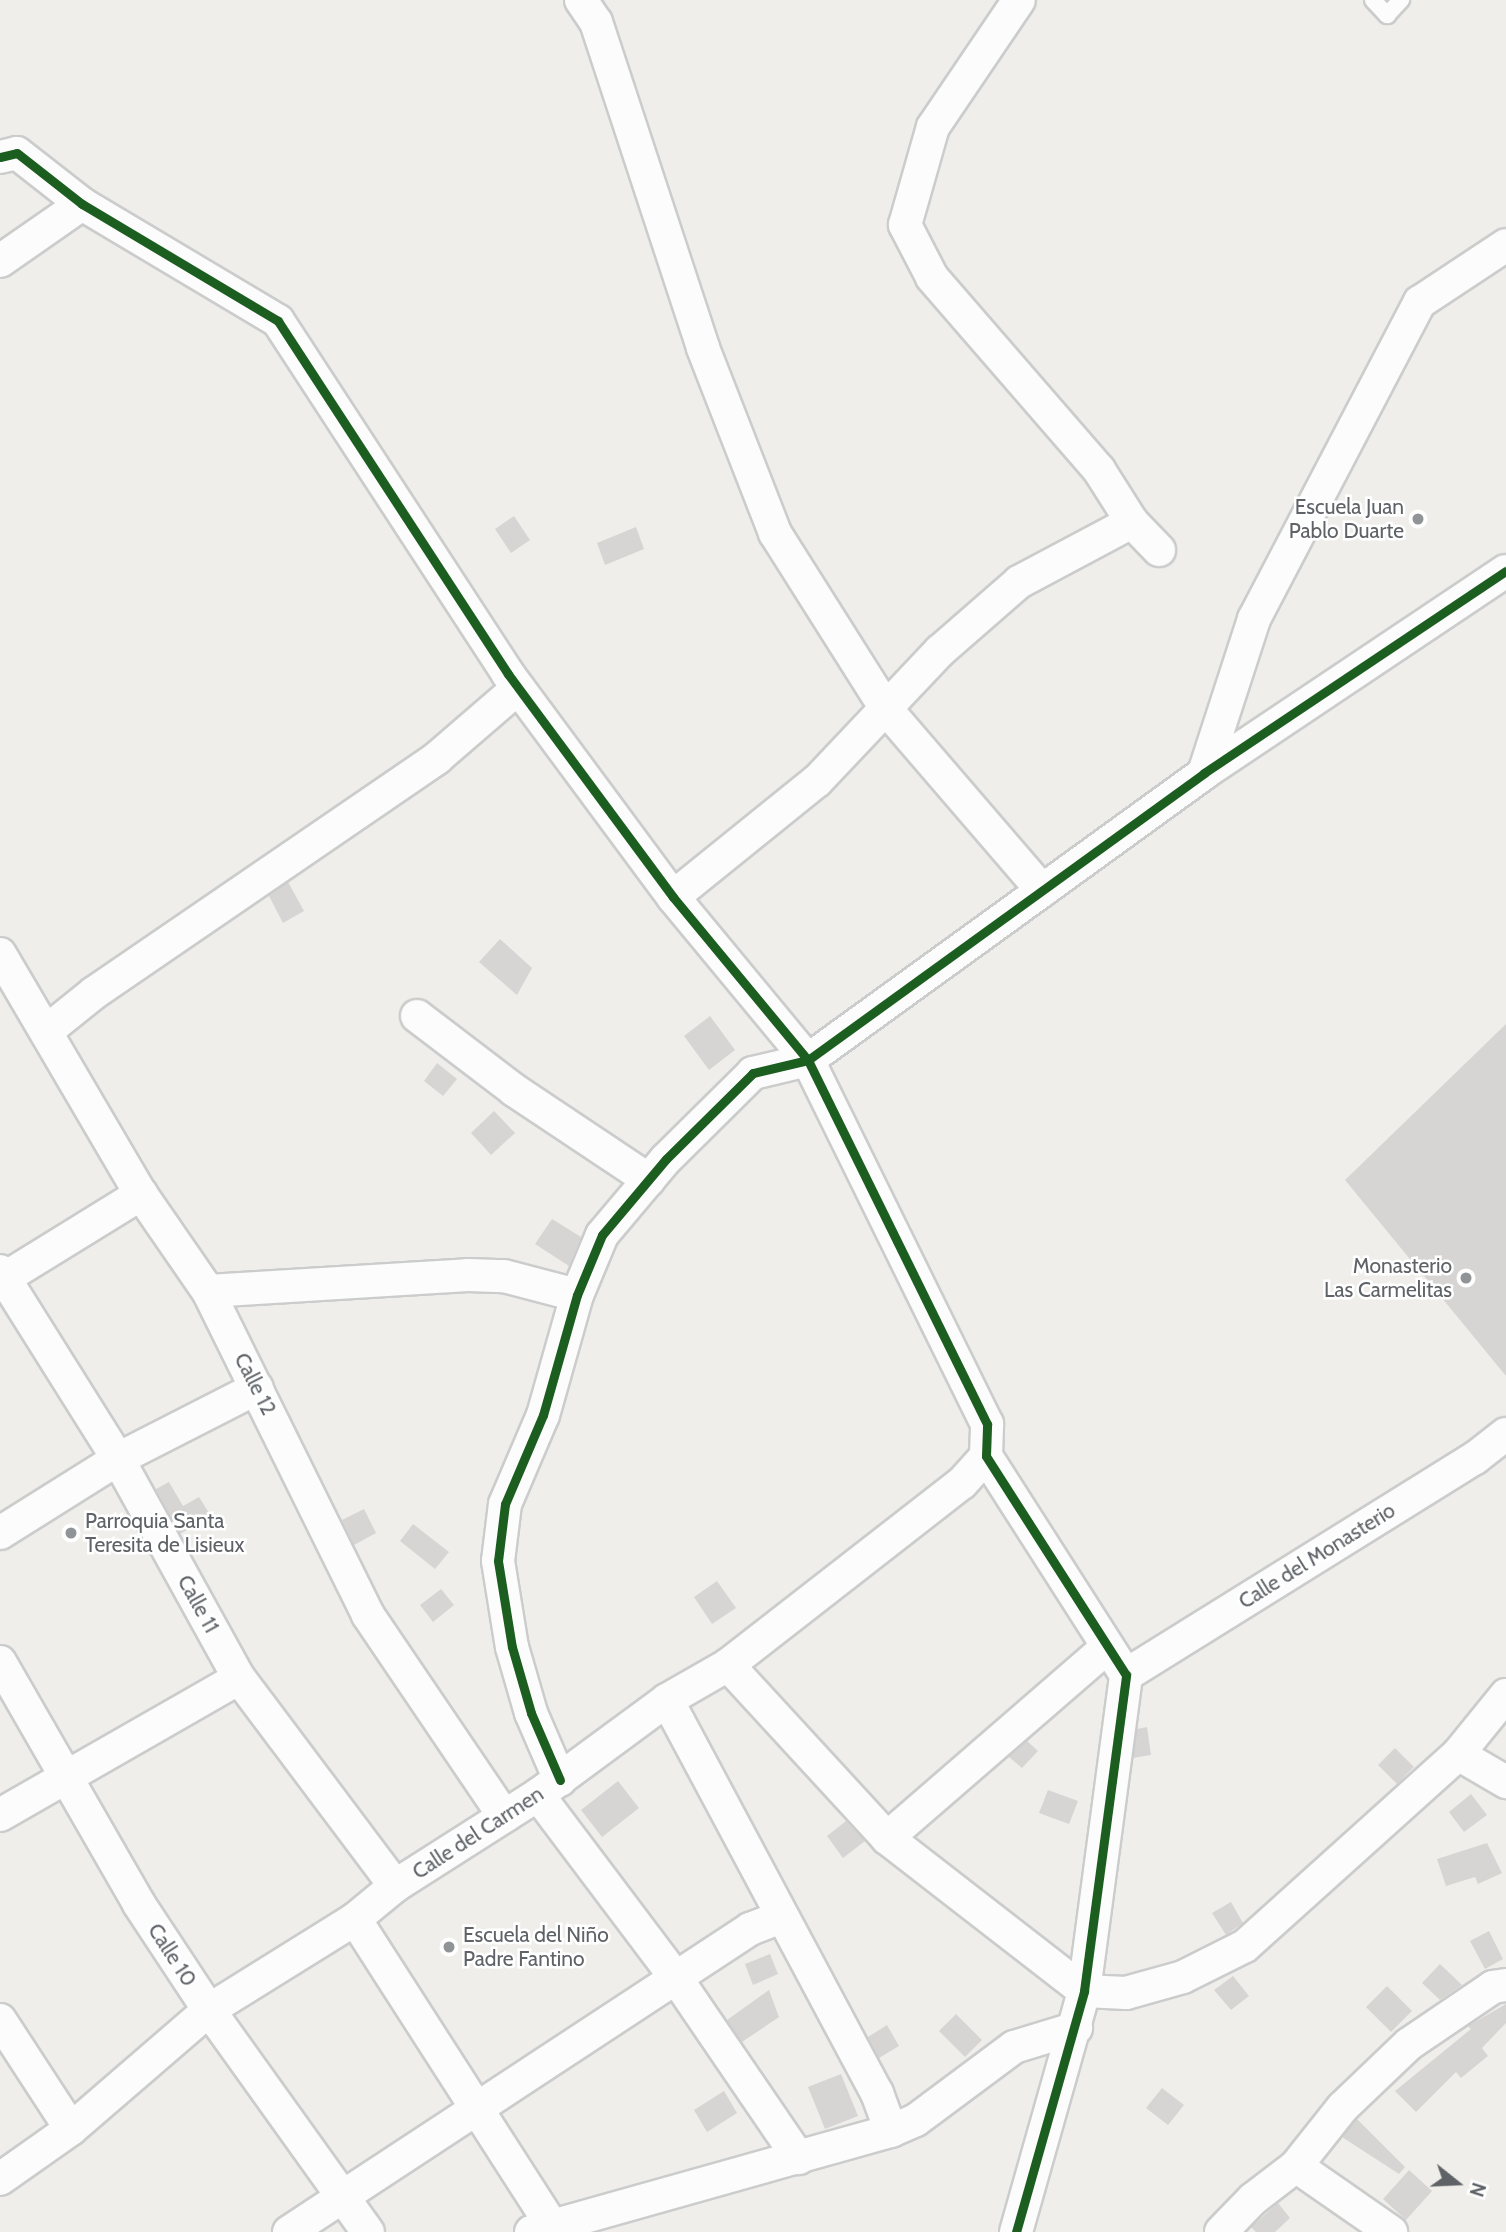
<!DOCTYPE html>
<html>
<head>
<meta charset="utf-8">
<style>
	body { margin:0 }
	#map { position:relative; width:1506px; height:2232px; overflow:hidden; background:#efeeea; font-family:Cabin,sans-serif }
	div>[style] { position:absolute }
	.building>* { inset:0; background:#d6d5d3 }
	.roads { filter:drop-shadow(2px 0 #cbcccc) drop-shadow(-2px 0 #cbcccc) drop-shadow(0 2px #cbcccc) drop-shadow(0 -2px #cbcccc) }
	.lane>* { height:16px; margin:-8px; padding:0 8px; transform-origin:8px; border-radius:8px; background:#fdfcfc }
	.street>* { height:32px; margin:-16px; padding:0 16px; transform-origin:16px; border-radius:16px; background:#fdfcfc }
	.cycleway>* { height:9px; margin:-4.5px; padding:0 4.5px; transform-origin:4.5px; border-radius:4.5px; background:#1b5e20 }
	.dots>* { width:19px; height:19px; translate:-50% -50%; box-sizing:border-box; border:4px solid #fff; border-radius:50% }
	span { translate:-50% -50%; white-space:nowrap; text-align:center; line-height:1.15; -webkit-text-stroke:5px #fff; paint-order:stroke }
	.poi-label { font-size:21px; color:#5f6368 }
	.right { translate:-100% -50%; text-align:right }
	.left { translate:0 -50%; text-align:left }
	.street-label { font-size:21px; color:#5f6368 }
	.north { position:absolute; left:1422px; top:2148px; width:70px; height:70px; -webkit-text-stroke:5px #fff; paint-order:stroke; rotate:108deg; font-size:19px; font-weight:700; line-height:28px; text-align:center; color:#5f6368 }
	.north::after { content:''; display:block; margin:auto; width:24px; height:32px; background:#5f6368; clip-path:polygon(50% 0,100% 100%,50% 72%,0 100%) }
</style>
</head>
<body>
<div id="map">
	<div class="building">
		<i style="clip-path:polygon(514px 516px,530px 540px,511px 553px,495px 529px)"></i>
		<i style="clip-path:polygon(636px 527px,644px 549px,605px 565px,597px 543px)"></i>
		<i style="clip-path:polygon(288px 882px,304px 911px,283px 923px,269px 896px)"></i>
		<i style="clip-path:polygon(500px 939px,532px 968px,517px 995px,479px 962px)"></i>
		<i style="clip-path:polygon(710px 1016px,735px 1050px,709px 1070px,684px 1036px)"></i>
		<i style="clip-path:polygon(1506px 1024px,1506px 1376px,1345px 1180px)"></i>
		<i style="clip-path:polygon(437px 1063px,457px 1079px,443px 1096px,424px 1081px)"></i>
		<i style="clip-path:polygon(494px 1111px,515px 1133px,491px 1155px,471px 1133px)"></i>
		<i style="clip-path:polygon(552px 1219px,581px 1237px,569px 1266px,535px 1244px)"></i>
		<i style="clip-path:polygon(169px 1482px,183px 1506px,199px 1497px,211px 1516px,180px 1534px,156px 1489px)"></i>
		<i style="clip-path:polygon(364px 1509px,376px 1533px,354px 1545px,342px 1520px)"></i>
		<i style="clip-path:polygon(413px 1524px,449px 1552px,435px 1569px,400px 1541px)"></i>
		<i style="clip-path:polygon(717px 1581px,736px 1608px,712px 1624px,694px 1597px)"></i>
		<i style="clip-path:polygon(441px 1589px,454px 1605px,433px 1622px,420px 1605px)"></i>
		<i style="clip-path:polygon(1147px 1727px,1151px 1755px,1133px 1758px,1137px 1729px)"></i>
		<i style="clip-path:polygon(1027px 1741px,1038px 1751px,1022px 1768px,1009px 1757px)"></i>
		<i style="clip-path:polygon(1395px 1748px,1414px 1767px,1397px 1784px,1378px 1765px)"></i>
		<i style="clip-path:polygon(618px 1781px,639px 1808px,602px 1837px,581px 1810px)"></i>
		<i style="clip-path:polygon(1048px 1790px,1078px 1801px,1069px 1824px,1039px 1813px)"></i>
		<i style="clip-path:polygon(1471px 1794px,1487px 1815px,1464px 1832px,1449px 1812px)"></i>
		<i style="clip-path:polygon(846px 1821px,865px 1841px,843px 1858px,827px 1836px)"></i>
		<i style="clip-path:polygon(1487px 1843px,1502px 1873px,1478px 1884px,1475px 1877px,1446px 1886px,1437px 1859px)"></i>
		<i style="clip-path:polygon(1231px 1902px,1243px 1923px,1226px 1935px,1212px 1913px)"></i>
		<i style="clip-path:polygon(1489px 1931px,1503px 1959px,1485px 1969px,1470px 1941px)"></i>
		<i style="clip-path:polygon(770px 1954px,778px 1974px,753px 1985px,745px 1964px)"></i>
		<i style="clip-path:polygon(1440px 1964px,1462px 1985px,1440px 2000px,1422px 1983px)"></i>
		<i style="clip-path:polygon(1233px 1976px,1249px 1996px,1231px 2010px,1214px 1990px)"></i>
		<i style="clip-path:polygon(1387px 1986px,1412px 2011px,1391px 2032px,1366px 2007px)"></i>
		<i style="clip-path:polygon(769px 1990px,779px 2017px,742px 2042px,727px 2020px)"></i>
		<i style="clip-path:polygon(1506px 2004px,1506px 2023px,1482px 2048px,1488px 2056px,1461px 2078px,1456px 2072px,1416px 2112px,1395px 2091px,1471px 2029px,1468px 2026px)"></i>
		<i style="clip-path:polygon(956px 2014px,982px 2040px,965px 2057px,939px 2031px)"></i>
		<i style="clip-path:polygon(887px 2025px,899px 2046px,879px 2058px,868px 2037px)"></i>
		<i style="clip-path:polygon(841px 2074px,858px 2116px,825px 2129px,808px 2087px)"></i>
		<i style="clip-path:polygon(1162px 2088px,1184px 2105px,1168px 2125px,1146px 2108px)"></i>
		<i style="clip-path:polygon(724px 2091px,737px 2113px,707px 2132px,694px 2110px)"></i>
		<i style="clip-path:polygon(1357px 2119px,1405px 2167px,1399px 2174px,1342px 2137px)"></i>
		<i style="clip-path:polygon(1409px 2170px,1432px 2191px,1406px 2220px,1383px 2199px)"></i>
		<i style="clip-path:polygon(1278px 2203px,1290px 2218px,1275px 2232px,1256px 2232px,1251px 2227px)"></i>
	</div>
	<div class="roads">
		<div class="lane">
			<i style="left:1373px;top:0;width:21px;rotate:47deg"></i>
			<i style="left:1387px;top:15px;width:21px;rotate:-47deg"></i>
		</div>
		<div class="street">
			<i style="left:581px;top:0;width:27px;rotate:56deg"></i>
			<i style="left:596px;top:22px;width:343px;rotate:71.8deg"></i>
			<i style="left:703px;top:348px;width:199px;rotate:68.7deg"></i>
			<i style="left:775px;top:533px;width:209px;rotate:57.7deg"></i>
			<i style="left:887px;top:710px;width:238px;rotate:49.3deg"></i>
			<i style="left:0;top:157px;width:17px;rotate:-13deg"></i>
			<i style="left:17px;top:153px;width:83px;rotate:38.1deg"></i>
			<i style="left:82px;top:204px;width:228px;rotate:30.8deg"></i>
			<i style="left:278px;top:321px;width:421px;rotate:56.9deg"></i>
			<i style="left:508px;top:674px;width:277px;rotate:53.5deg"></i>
			<i style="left:673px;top:897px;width:212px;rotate:50.4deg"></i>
			<i style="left:808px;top:1060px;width:57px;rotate:166.7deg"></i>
			<i style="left:753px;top:1073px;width:122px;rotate:135.3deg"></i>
			<i style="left:666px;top:1159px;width:99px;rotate:130.1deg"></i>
			<i style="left:602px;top:1235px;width:65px;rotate:112.6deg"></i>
			<i style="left:577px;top:1295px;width:125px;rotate:105.8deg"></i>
			<i style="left:543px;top:1415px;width:97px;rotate:113.1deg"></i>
			<i style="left:505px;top:1504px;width:57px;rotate:97deg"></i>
			<i style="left:498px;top:1561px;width:87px;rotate:80.8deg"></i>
			<i style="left:512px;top:1647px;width:69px;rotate:73.9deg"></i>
			<i style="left:531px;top:1713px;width:73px;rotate:66.6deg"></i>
			<i style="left:0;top:261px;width:100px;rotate:-34.8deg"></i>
			<i style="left:1132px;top:522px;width:39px;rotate:46deg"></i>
			<i style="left:1204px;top:773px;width:162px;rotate:-72deg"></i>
			<i style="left:1254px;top:619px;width:358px;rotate:-62.4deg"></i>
			<i style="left:1420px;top:302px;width:103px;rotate:-33.5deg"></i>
			<i style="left:673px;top:897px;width:185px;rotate:-38.9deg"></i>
			<i style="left:817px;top:781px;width:179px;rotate:-46.6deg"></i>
			<i style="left:940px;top:651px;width:105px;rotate:-41.1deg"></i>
			<i style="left:1019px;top:582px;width:128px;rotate:-28deg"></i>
			<i style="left:1132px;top:522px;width:62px;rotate:-122.4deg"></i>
			<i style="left:1099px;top:470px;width:255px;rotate:-130.9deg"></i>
			<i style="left:932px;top:277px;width:59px;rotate:-117.4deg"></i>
			<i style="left:905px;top:225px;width:102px;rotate:-74.1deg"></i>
			<i style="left:933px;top:127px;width:153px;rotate:-55.9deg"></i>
			<i style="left:0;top:954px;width:278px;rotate:59.6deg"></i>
			<i style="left:141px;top:1194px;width:118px;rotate:55.4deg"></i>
			<i style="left:208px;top:1291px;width:361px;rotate:63.7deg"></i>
			<i style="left:368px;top:1615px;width:243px;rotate:55.9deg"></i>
			<i style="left:417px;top:1016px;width:122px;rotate:37.3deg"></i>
			<i style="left:514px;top:1090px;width:162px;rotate:33.7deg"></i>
			<i style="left:48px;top:1030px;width:59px;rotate:-38.8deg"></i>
			<i style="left:94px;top:993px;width:416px;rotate:-34.4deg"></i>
			<i style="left:437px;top:758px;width:107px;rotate:-40.8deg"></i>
			<i style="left:0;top:1271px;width:222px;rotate:57.9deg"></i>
			<i style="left:118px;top:1459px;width:250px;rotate:61.1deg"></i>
			<i style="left:239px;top:1678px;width:260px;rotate:53.1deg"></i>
			<i style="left:0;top:1281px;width:166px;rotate:-31.7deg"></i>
			<i style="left:208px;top:1291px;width:260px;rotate:-3.5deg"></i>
			<i style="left:468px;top:1275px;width:36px;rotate:2deg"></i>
			<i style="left:504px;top:1276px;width:75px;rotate:14.6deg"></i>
			<i style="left:0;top:1533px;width:139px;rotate:-32.1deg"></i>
			<i style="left:118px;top:1459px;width:156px;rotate:-27.1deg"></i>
			<i style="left:0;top:1662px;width:279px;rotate:60.1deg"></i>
			<i style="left:139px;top:1904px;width:127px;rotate:56.6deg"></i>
			<i style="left:209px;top:2010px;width:273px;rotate:54.4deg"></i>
			<i style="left:728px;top:1665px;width:235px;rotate:47.4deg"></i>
			<i style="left:887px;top:1838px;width:249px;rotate:37.8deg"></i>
			<i style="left:1084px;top:1991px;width:42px;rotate:2.7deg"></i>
			<i style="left:1126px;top:1993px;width:59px;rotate:-15.7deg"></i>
			<i style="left:1183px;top:1977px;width:69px;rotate:-26.6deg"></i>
			<i style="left:1245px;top:1946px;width:287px;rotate:-42deg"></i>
			<i style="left:1458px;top:1754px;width:76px;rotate:-50.9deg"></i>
			<i style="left:1126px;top:1675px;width:411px;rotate:-31.9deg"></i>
			<i style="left:1475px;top:1458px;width:39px;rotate:-38deg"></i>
			<i style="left:667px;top:1700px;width:446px;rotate:61.9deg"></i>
			<i style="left:877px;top:2093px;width:40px;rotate:69.8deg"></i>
			<i style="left:1458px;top:1754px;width:56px;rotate:30.3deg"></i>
			<i style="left:538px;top:1795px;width:229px;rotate:53deg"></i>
			<i style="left:676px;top:1978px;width:218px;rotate:55.7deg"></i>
			<i style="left:0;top:1815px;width:275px;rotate:-29.8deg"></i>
			<i style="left:887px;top:1838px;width:290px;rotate:-40.9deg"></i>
			<i style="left:355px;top:1919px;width:363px;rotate:57.3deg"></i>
			<i style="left:0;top:2020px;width:130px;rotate:56.9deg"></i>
			<i style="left:1296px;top:2166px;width:116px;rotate:34.8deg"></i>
			<i style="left:0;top:2179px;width:87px;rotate:-35.2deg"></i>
			<i style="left:71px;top:2129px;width:182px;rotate:-40.8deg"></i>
			<i style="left:209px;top:2010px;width:172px;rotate:-31.9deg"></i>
			<i style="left:355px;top:1919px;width:52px;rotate:-39.5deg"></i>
			<i style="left:395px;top:1886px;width:169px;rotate:-32.5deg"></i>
			<i style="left:538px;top:1795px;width:160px;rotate:-36.4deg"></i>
			<i style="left:667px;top:1700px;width:70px;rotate:-29.8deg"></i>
			<i style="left:728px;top:1665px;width:296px;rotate:-37.9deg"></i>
			<i style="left:962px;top:1483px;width:36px;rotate:-48deg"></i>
			<i style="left:289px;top:2232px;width:552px;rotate:-33.32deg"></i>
			<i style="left:750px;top:1929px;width:34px;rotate:-21deg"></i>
			<i style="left:531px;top:2232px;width:374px;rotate:-15.7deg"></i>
			<i style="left:891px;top:2131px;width:27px;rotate:-24deg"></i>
			<i style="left:916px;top:2120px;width:122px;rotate:-36.7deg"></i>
			<i style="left:1014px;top:2047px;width:65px;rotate:-17deg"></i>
			<i style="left:1016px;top:2232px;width:250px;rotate:-74.2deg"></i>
			<i style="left:1084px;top:1991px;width:319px;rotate:-82.4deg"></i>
			<i style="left:1126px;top:1675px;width:260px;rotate:-122.6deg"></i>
			<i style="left:986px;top:1456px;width:32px;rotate:-88deg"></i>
			<i style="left:987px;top:1424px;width:406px;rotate:-116.2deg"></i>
			<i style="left:808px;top:1060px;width:489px;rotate:-35.9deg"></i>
			<i style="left:1204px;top:773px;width:363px;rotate:-33.8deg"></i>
			<i style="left:1221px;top:2232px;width:46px;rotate:-45.9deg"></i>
			<i style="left:1253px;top:2199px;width:54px;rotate:-37.5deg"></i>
			<i style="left:1296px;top:2166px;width:75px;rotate:-51.5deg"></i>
			<i style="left:1343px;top:2107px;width:91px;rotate:-43.7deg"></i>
			<i style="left:1409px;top:2044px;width:102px;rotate:-34.2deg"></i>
			<i style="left:1493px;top:1987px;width:13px;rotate:-9deg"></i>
		</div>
	</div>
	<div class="cycleway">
		<i style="left:0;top:157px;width:17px;rotate:-13deg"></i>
		<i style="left:17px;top:153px;width:83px;rotate:38.1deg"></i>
		<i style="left:82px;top:204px;width:228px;rotate:30.8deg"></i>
		<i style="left:278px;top:321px;width:421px;rotate:56.9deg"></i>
		<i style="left:508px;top:674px;width:277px;rotate:53.5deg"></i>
		<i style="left:673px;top:897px;width:212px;rotate:50.4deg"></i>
		<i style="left:808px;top:1060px;width:57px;rotate:166.7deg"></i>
		<i style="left:753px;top:1073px;width:122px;rotate:135.3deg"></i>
		<i style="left:666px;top:1159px;width:99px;rotate:130.1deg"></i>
		<i style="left:602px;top:1235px;width:65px;rotate:112.6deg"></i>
		<i style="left:577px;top:1295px;width:125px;rotate:105.8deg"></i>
		<i style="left:543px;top:1415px;width:97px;rotate:113.1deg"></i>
		<i style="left:505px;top:1504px;width:57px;rotate:97deg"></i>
		<i style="left:498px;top:1561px;width:87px;rotate:80.8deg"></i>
		<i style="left:512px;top:1647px;width:69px;rotate:73.9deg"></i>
		<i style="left:531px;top:1713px;width:73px;rotate:66.6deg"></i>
		<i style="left:1016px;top:2232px;width:250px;rotate:-74.2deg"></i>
		<i style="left:1084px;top:1991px;width:319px;rotate:-82.4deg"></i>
		<i style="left:1126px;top:1675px;width:260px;rotate:-122.6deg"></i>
		<i style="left:986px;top:1456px;width:32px;rotate:-88deg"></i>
		<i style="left:987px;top:1424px;width:406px;rotate:-116.2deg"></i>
		<i style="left:808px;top:1060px;width:489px;rotate:-35.9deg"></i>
		<i style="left:1204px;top:773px;width:363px;rotate:-33.8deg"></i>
	</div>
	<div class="dots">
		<i style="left:1418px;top:519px;background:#919496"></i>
		<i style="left:1466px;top:1278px;background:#919496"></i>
		<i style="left:71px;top:1533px;background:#919496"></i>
		<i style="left:449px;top:1947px;background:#919496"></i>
	</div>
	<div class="poi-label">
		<span class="right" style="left:1404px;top:519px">Escuela Juan<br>Pablo Duarte</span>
		<span class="right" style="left:1452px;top:1278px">Monasterio<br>Las Carmelitas</span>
		<span class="left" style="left:85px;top:1533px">Parroquia Santa<br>Teresita de Lisieux</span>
		<span class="left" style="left:463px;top:1947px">Escuela del Niño<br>Padre Fantino</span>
	</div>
	<div class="street-label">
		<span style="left:255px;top:1384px;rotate:63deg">Calle 12</span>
		<span style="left:1317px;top:1556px;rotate:-32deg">Calle del Monasterio</span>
		<span style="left:198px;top:1604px;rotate:61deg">Calle 11</span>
		<span style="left:478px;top:1833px;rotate:-33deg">Calle del Carmen</span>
		<span style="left:172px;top:1955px;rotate:57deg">Calle 10</span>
	</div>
	<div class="north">N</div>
</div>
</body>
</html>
